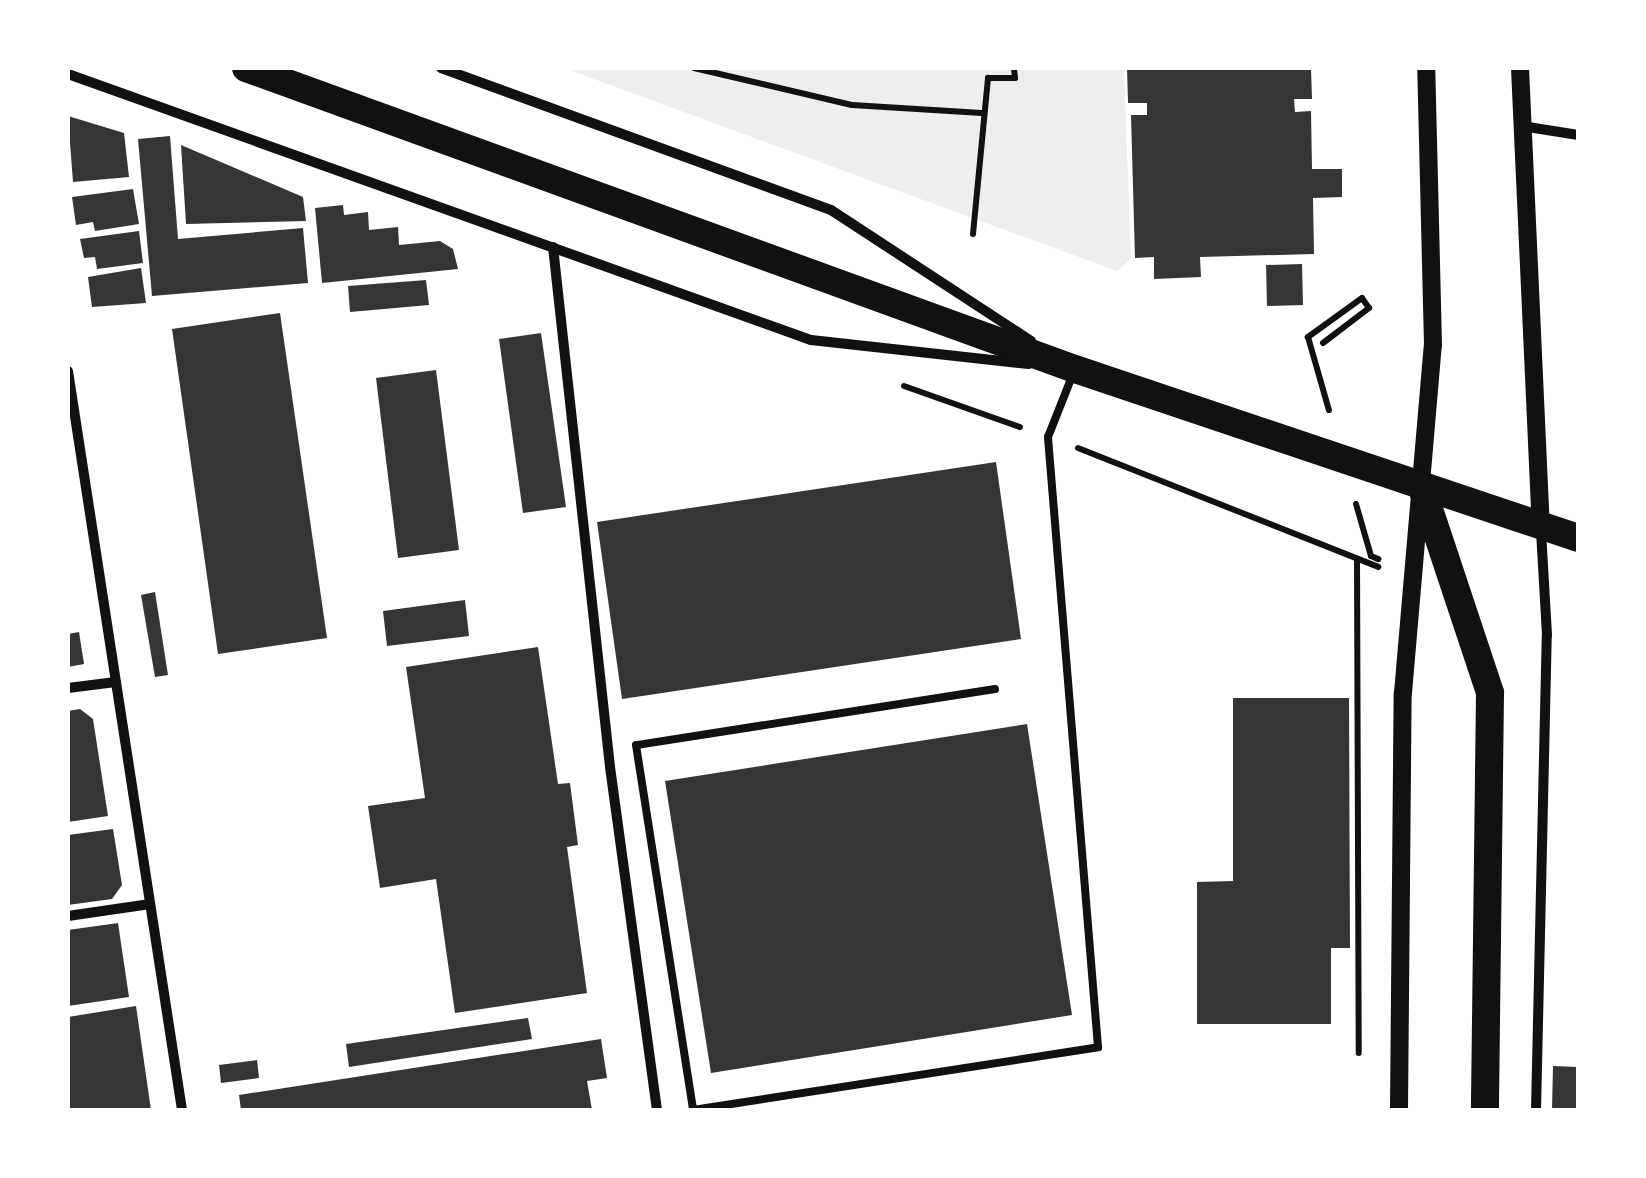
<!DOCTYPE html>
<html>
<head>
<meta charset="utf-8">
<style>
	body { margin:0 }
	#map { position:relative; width:1646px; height:1178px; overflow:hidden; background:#fff; font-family:"Exo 2",sans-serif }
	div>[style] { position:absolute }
	.green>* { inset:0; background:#eee }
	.building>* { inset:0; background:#353535 }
	.path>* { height:6px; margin:-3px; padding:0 3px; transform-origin:3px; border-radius:3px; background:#111 }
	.service>* { height:8px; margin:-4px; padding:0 4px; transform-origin:4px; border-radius:4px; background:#111 }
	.minor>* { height:10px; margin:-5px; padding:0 5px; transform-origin:5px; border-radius:5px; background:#111 }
	.tertiary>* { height:18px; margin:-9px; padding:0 9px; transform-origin:9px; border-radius:9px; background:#111 }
	.trunk>* { height:28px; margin:-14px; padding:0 14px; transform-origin:14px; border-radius:14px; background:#111 }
	span { translate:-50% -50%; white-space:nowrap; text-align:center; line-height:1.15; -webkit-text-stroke:8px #fff; paint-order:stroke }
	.frame { position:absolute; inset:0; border:70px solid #fff; pointer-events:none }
</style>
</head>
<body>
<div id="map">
	<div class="green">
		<i style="clip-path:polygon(564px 68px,1124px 68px,1131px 259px,1117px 271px)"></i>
	</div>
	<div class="building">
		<i style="clip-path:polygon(1127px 68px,1311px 68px,1312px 99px,1294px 99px,1295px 112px,1311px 111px,1312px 169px,1342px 169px,1342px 197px,1313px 198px,1314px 254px,1200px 257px,1201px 277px,1154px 279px,1154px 257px,1135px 258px,1131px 115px,1147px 115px,1147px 103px,1128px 103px)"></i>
		<i style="clip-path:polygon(68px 116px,124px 133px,129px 177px,73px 182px)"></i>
		<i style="clip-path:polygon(170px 136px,178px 239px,303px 228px,308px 283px,152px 296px,138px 139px)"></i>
		<i style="clip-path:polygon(181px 145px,303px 197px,306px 221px,186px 224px)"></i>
		<i style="clip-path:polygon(133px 189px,139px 224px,95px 231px,93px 222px,76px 225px,72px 197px)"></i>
		<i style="clip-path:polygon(343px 205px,344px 215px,368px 212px,369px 230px,398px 227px,399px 245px,440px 241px,453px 249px,458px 269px,322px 283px,315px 208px)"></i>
		<i style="clip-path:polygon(139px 231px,143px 263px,97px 269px,95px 257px,84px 258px,80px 239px)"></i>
		<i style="clip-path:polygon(1302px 264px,1303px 305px,1267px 306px,1266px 265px)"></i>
		<i style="clip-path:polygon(141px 268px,146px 303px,92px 307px,88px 277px)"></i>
		<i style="clip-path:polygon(426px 280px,429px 305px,350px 312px,348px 286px)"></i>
		<i style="clip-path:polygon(280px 313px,327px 638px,218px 654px,172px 329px)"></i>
		<i style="clip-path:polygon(541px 333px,566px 507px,523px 513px,499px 339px)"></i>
		<i style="clip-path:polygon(436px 370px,459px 550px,398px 558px,376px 378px)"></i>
		<i style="clip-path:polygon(996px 462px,1021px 639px,622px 699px,597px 522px)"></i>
		<i style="clip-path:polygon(155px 592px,168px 675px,155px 677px,141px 595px)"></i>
		<i style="clip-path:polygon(465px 600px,469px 636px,387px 646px,383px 611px)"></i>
		<i style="clip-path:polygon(79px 632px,84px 664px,68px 667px,68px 634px)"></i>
		<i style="clip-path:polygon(538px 647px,558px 784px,570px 783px,578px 845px,567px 847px,587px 993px,455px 1013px,436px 879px,380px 888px,368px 806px,425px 798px,406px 667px)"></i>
		<i style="clip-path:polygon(1233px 698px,1349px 698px,1350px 948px,1331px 948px,1331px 1024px,1197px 1024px,1197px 882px,1233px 881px)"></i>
		<i style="clip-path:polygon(80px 709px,93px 719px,108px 816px,68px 822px,68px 711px)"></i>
		<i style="clip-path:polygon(1027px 724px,1072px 1015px,711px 1073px,665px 781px)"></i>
		<i style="clip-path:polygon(113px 829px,122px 885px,112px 899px,68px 905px,68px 835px)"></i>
		<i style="clip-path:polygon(118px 923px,129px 997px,68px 1006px,68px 930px)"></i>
		<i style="clip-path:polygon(136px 1006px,151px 1110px,68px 1110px,68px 1017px)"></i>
		<i style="clip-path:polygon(528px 1018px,532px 1039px,349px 1067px,346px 1044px)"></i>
		<i style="clip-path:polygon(601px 1039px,607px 1078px,587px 1081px,592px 1110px,241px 1110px,239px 1095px)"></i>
		<i style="clip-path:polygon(257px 1060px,259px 1078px,221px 1083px,219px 1065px)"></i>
		<i style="clip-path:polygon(1553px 1066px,1578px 1067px,1578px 1110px,1552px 1110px)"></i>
	</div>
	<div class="path">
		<i style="left:694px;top:68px;width:162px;rotate:13.2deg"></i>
		<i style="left:852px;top:105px;width:130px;rotate:3.5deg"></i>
		<i style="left:973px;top:234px;width:157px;rotate:-84.5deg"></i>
		<i style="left:988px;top:78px;width:27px"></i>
		<i style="left:1015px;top:78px;width:10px;rotate:-96deg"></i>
		<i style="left:1323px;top:343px;width:58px;rotate:-37.3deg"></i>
		<i style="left:1369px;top:308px;width:12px;rotate:-125deg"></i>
		<i style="left:1362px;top:298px;width:67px;rotate:144.2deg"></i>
		<i style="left:1308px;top:337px;width:76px;rotate:74deg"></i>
		<i style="left:904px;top:386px;width:123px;rotate:19.5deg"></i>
		<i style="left:1078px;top:448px;width:323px;rotate:21.6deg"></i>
		<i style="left:1356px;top:504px;width:54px;rotate:73.9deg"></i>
		<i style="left:1371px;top:556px;width:8px;rotate:23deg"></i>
		<i style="left:1357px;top:559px;width:494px;rotate:89.8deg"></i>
	</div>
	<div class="service">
		<i style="left:995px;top:689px;width:363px;rotate:171.1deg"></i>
		<i style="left:636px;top:745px;width:369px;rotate:81.1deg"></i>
		<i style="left:693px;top:1110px;width:410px;rotate:-8.8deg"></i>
		<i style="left:1098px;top:1047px;width:612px;rotate:-94.69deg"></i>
		<i style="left:1048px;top:437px;width:68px;rotate:-68.4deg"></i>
	</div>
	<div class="minor">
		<i style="left:441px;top:68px;width:415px;rotate:20deg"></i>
		<i style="left:831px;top:210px;width:239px;rotate:33.2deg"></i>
		<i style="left:68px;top:74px;width:789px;rotate:19.7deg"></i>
		<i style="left:811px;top:340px;width:219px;rotate:6.3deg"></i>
		<i style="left:1522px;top:126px;width:57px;rotate:9.1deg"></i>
		<i style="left:553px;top:247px;width:523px;rotate:83.74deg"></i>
		<i style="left:610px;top:767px;width:346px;rotate:82.2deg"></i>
		<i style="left:68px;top:371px;width:748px;rotate:81.23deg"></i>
		<i style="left:68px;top:688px;width:48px;rotate:-7.1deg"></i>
		<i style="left:68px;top:916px;width:83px;rotate:-8.3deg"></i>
		<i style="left:1536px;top:1110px;width:475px;rotate:-88.7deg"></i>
		<i style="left:1547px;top:635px;width:104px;rotate:-93.3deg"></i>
	</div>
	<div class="tertiary">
		<i style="left:1520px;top:68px;width:457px;rotate:87.4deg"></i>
		<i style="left:1399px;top:1110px;width:417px;rotate:-89.5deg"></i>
		<i style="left:1403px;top:693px;width:349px;rotate:-85.1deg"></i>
		<i style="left:1433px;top:345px;width:277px;rotate:-91.4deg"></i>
	</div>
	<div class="trunk">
		<i style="left:246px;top:68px;width:882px;rotate:19.96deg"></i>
		<i style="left:1075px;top:369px;width:531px;rotate:18.57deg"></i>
		<i style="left:1421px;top:485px;width:219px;rotate:71.6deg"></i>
		<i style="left:1490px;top:693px;width:417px;rotate:90.7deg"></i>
	</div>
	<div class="frame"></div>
</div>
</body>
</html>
